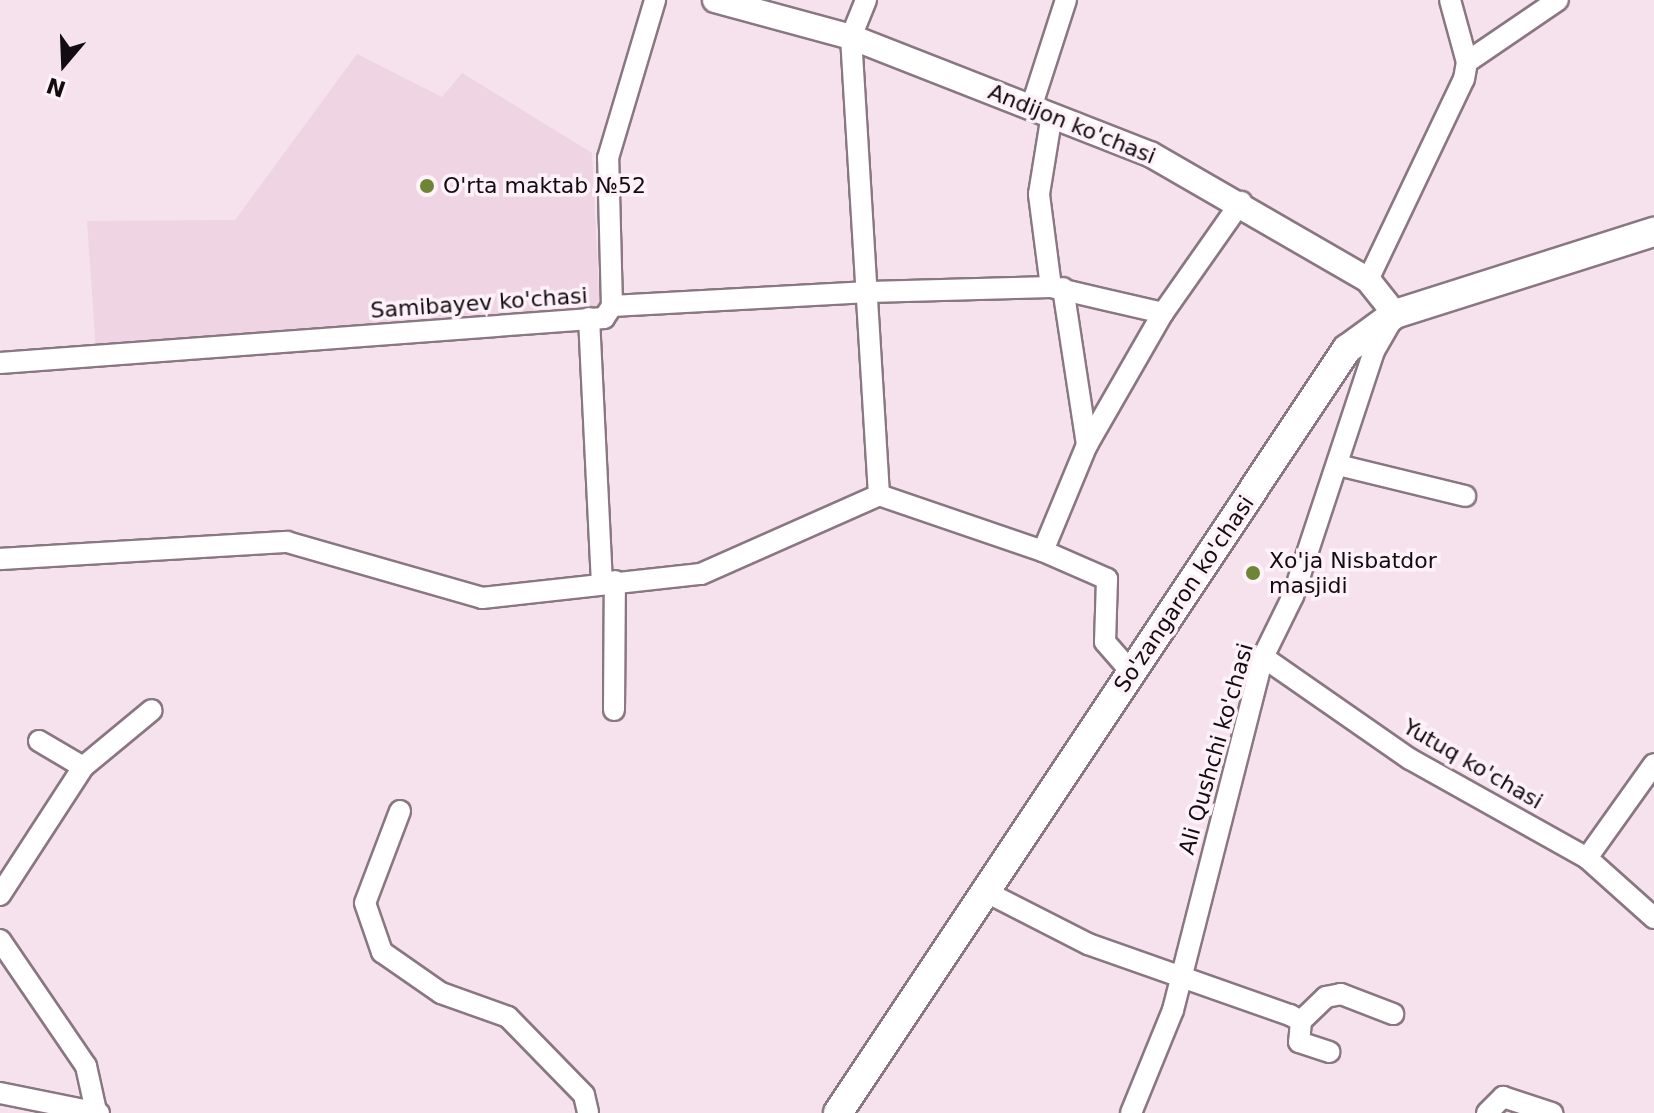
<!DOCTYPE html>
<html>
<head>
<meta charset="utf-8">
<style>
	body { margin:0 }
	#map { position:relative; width:1654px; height:1113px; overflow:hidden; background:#f6e2ed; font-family:"DejaVu Sans",sans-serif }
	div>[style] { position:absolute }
	.built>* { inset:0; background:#efd4e3 }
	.roads { filter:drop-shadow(2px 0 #897781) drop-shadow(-2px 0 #897781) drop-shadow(0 2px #897781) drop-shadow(0 -2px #897781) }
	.minor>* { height:20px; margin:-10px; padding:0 10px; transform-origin:10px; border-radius:10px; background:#fff }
	.tertiary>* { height:24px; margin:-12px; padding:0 12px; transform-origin:12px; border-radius:12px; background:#fff }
	.secondary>* { height:28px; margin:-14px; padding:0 14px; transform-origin:14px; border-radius:14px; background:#fff }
	.dots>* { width:22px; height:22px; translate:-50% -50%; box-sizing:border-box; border:4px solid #fef2f9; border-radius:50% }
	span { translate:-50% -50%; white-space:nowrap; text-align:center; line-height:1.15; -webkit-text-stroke:7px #fef2f9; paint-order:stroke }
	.street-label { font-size:22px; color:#120c10 }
	.poi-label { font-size:22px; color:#120c10 }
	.left { translate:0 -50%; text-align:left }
	.north { position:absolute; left:24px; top:24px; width:80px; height:80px; -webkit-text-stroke:6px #fef2f9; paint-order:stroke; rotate:199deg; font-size:22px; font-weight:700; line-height:32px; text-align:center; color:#120c10 }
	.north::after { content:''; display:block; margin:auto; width:28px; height:36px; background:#120c10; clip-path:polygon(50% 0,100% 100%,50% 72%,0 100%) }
</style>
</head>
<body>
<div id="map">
	<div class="built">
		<i style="clip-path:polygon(357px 54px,442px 97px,462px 73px,592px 153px,600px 312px,96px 351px,87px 221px,235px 220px)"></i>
	</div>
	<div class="roads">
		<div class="minor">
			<i style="left:866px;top:0;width:40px;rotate:112deg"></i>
			<i style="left:851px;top:37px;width:459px;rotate:86.5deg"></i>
			<i style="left:1467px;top:62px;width:110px;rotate:-34.3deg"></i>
			<i style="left:1032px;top:105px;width:110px;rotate:-72.1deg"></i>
			<i style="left:1368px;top:280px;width:223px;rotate:-64.5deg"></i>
			<i style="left:1464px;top:79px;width:17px;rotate:-80deg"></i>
			<i style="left:1467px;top:62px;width:64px;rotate:-105.3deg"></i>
			<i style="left:1051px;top:287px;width:94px;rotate:-97.4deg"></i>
			<i style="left:1039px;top:194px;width:81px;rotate:-80.8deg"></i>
			<i style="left:1063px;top:288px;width:159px;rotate:81.3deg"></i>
			<i style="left:612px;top:306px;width:148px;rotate:-91.5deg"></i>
			<i style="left:608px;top:158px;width:165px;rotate:-73.4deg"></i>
			<i style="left:589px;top:318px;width:264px;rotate:87.2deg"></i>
			<i style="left:0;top:363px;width:606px;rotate:-4.26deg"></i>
			<i style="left:604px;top:318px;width:14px;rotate:-56deg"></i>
			<i style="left:612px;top:306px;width:257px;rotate:-3.1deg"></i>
			<i style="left:869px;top:292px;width:182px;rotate:-1.6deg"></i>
			<i style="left:1051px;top:287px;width:115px;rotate:13.1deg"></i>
			<i style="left:1338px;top:465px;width:131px;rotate:13.7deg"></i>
			<i style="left:1043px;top:551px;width:70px;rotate:23.6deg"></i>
			<i style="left:1107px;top:579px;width:63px;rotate:91.8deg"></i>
			<i style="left:1105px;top:642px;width:41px;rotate:48.9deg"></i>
			<i style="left:0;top:559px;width:288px;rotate:-3.4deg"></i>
			<i style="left:287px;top:542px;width:203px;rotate:16deg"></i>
			<i style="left:482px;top:598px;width:220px;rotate:-6.3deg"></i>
			<i style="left:701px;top:574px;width:195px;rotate:-23.9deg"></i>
			<i style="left:879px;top:495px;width:173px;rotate:18.9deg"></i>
			<i style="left:1043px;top:551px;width:115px;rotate:-67.5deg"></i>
			<i style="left:1087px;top:445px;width:152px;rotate:-60.1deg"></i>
			<i style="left:1163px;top:313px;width:136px;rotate:-54.9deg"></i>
			<i style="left:1263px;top:657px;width:179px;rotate:34.8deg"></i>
			<i style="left:1410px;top:759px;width:203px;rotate:29.2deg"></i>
			<i style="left:1587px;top:858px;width:90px;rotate:41.8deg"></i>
			<i style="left:614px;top:710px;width:129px;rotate:-89.6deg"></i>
			<i style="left:39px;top:741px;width:51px;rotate:30.6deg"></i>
			<i style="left:400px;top:811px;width:98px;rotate:110.8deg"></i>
			<i style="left:365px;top:903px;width:52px;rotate:70.9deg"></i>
			<i style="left:382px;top:952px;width:72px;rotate:34.8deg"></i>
			<i style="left:441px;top:993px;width:71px;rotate:19.7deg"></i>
			<i style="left:508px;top:1017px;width:109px;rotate:45.7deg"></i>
			<i style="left:584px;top:1095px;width:18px;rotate:77deg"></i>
			<i style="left:1587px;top:858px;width:115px;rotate:-54.5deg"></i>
			<i style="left:990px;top:894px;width:110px;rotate:27deg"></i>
			<i style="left:1088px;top:944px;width:214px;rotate:19.4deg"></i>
			<i style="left:1290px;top:1015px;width:13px;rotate:29deg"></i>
			<i style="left:1301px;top:1021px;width:21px;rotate:95deg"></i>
			<i style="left:1299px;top:1042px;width:32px;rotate:18deg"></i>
			<i style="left:0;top:895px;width:153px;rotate:-57deg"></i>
			<i style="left:83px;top:767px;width:89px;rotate:-39.6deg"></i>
			<i style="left:0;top:940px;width:153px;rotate:55.7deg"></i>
			<i style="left:86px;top:1066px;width:46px;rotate:77.5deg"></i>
			<i style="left:1301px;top:1021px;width:35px;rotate:-44deg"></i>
			<i style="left:1326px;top:997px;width:15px;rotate:-11deg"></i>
			<i style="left:1341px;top:994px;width:56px;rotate:21deg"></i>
			<i style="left:0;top:1093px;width:101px;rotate:11.4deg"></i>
			<i style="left:1131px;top:1113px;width:111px;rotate:-67.8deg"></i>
			<i style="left:1173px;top:1010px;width:364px;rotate:-75.7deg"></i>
			<i style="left:1263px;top:657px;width:68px;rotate:-63.8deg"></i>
			<i style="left:1293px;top:596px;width:258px;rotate:-71.7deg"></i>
			<i style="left:1374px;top:351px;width:34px;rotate:-60deg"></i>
			<i style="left:1487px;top:1113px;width:23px;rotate:-45deg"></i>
			<i style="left:1503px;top:1097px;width:52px;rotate:18.1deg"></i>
		</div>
		<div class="tertiary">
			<i style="left:715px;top:0;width:141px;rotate:15.2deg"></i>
			<i style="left:851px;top:37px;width:321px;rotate:21.4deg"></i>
			<i style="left:1150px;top:154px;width:252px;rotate:30deg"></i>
			<i style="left:1368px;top:280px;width:43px;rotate:51.5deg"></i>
		</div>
		<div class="secondary">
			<i style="left:838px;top:1113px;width:918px;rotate:-56.33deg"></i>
			<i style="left:1347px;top:349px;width:59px;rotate:-36.1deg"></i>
			<i style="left:1395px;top:314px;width:272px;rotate:-17.6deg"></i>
		</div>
	</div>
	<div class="dots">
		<i style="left:427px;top:186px;background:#6f8536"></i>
		<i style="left:1253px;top:573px;background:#6f8536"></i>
	</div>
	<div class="street-label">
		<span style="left:1072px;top:124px;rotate:22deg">Andijon ko'chasi</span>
		<span style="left:479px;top:303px;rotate:-4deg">Samibayev ko'chasi</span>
		<span style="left:1184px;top:594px;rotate:-56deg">So'zangaron ko'chasi</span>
		<span style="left:1216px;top:749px;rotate:-74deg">Ali Qushchi ko'chasi</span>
		<span style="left:1473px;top:764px;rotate:30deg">Yutuq ko'chasi</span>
	</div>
	<div class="poi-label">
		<span class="left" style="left:443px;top:186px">O'rta maktab №52</span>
		<span class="left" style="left:1269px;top:573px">Xo'ja Nisbatdor<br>masjidi</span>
	</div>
	<div class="north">N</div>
</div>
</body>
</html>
